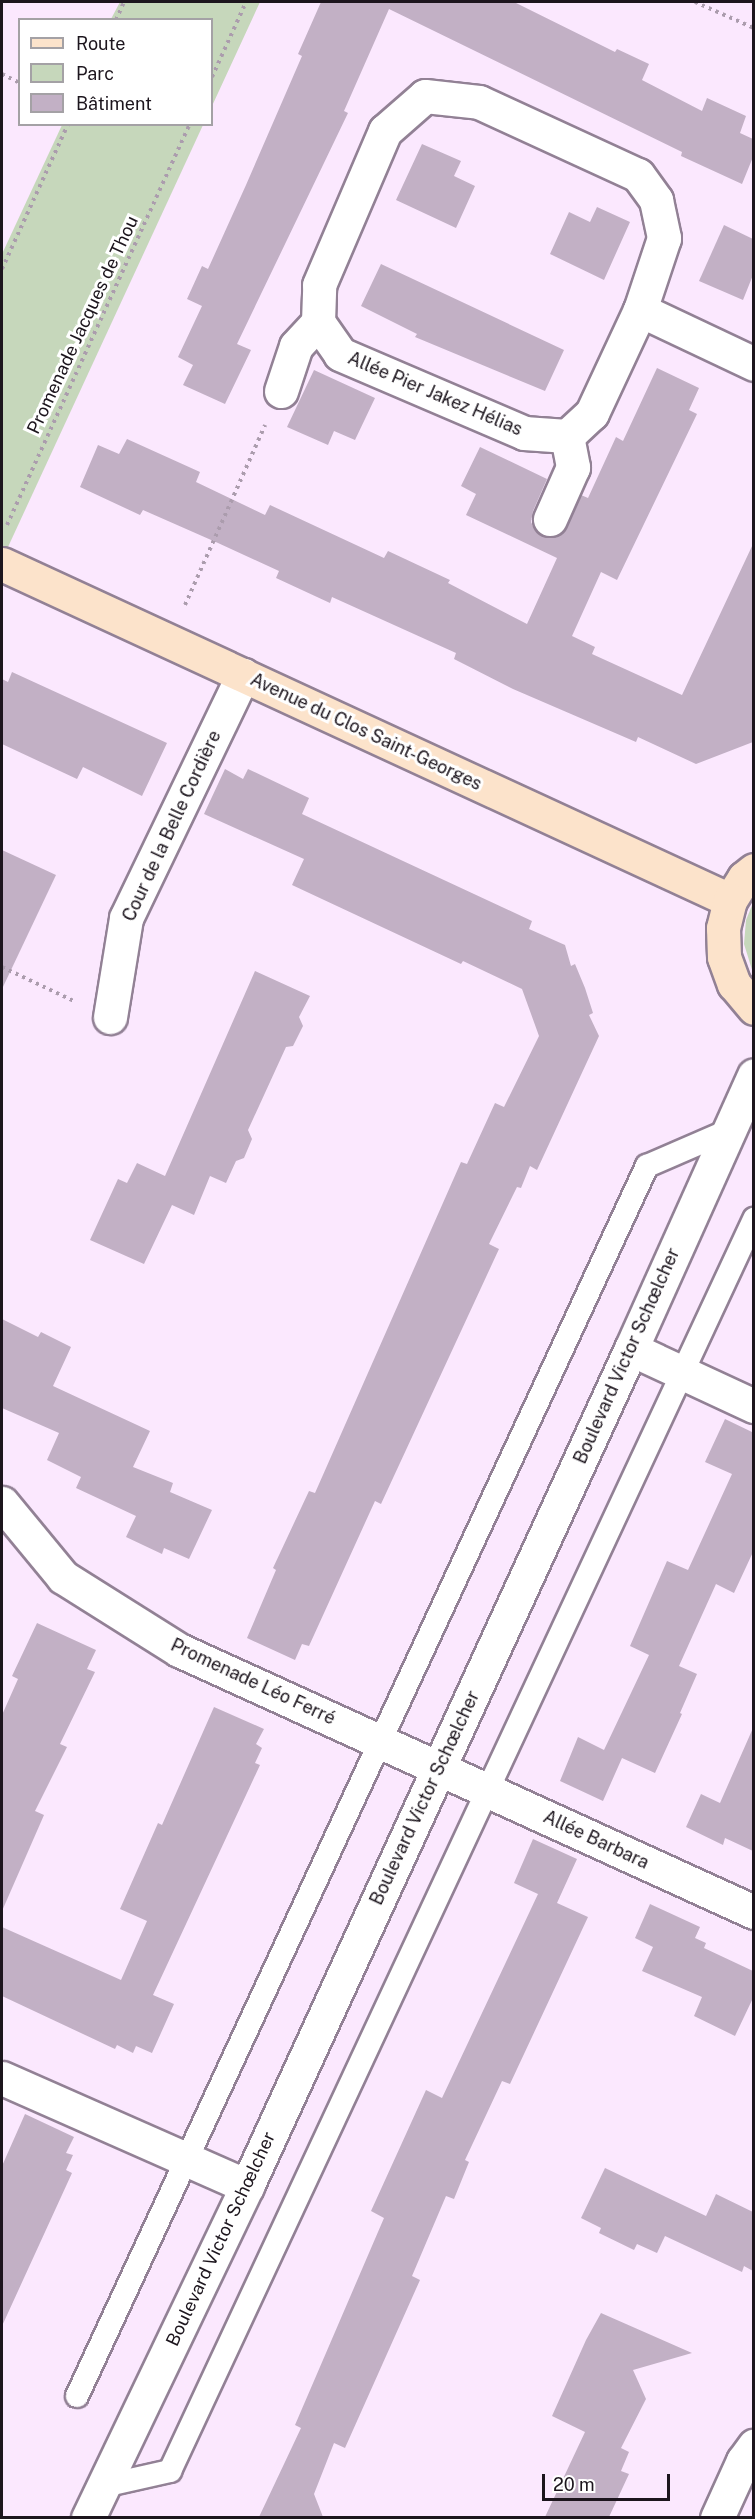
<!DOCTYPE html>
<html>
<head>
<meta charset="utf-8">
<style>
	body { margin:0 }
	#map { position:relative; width:755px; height:2519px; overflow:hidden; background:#fbe8fe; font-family:"Public Sans",sans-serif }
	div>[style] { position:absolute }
	.green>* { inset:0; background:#c6d7bb }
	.building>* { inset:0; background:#c2b0c5 }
	.path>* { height:4px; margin-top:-2px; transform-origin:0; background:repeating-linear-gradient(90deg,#ab9cad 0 3px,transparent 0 7.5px) }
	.roads { filter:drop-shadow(2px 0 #928195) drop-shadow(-2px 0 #928195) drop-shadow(0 2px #928195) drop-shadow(0 -2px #928195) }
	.service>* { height:22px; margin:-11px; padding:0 11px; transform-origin:11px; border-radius:11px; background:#fff }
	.minor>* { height:33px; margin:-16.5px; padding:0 16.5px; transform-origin:16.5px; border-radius:16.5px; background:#fff }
	.secondary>* { height:33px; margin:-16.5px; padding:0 16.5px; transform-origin:16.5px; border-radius:16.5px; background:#fce3cb }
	span { translate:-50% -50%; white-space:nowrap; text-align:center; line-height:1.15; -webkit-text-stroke:6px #fff; paint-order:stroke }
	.street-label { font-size:18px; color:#1c151d }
	.frame { position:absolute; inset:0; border:3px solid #1c151d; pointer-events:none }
	.legend { position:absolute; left:18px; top:18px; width:195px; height:108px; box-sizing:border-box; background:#fff; border:2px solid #a4a1a5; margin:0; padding:8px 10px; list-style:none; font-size:18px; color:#1c151d }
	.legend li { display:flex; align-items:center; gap:12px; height:30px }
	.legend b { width:30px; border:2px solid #a4a1a5 }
	.scale { position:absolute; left:542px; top:2474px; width:128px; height:27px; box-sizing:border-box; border:3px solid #1c151d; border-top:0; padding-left:8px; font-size:18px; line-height:21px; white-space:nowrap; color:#1c151d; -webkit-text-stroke:4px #fff; paint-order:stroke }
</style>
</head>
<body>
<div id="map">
	<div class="green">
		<i style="clip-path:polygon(120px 2px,260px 2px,212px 106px,212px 20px,111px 19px)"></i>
		<i style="clip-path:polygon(62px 125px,203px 125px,2px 560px,2px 254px)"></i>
		<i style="clip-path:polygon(753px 903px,753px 973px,744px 944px,746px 920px)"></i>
	</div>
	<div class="building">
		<i style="clip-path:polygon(321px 2px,514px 2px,615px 52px,617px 49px,649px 64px,642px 80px,702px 111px,707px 98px,746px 116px,740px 133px,753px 139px,753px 157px,742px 184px,681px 156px,682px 152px,389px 9px,344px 111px,348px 113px,237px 344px,251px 350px,225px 404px,183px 385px,193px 365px,178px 357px,202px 306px,187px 299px,202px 266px,208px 269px,246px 185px,302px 56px,298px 54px)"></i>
		<i style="clip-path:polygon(422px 144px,461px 161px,454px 176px,475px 186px,456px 228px,396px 200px)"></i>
		<i style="clip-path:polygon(597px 207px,630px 222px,604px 280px,550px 254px,569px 212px,590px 222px)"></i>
		<i style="clip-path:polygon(724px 225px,753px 239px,753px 275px,743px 300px,699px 281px)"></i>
		<i style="clip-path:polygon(381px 264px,564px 350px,545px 391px,415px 337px,417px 334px,361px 306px)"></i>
		<i style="clip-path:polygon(657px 368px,699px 388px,689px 410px,697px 414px,617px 580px,601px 572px,572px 636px,595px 647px,592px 654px,682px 695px,753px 544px,753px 742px,696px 764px,638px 737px,636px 742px,513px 689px,454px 659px,456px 653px,332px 597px,330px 603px,276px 578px,279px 571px,218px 543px,143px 510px,140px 515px,80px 487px,98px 445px,119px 454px,127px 439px,200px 472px,196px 482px,265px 515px,270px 505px,384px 558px,388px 551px,450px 580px,448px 583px,527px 624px,557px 558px,466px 515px,476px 494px,461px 486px,480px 447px,547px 479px,533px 511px,531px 522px,535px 530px,542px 536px,551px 538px,561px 534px,567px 527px,581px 495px,588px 498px,616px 437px,623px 441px)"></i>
		<i style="clip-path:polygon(314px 370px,375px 398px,355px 440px,334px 431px,328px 445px,287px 427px)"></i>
		<i style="clip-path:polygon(12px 672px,167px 743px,142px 796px,83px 767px,77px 779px,2px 744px,2px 679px,8px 682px)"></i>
		<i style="clip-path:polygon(225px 769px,243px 779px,248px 769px,309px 798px,302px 814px,532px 921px,529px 929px,565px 945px,571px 966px,575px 964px,585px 988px,593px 1013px,589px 1015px,599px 1036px,537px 1170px,530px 1166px,521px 1188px,517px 1187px,489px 1244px,499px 1249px,381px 1504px,375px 1501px,309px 1646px,302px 1644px,295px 1660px,247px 1638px,276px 1570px,273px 1568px,309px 1491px,315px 1493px,461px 1162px,467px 1164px,495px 1103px,504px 1107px,539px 1036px,522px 989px,463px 961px,461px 964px,292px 885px,304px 859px,204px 814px)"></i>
		<i style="clip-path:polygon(2px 850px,56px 875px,2px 989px)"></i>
		<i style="clip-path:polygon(255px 971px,310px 996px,299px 1017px,303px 1026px,293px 1046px,286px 1047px,248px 1130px,252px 1139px,244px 1158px,236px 1161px,226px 1183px,210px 1176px,194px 1215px,172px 1205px,144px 1264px,90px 1240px,118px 1179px,127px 1183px,137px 1163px,165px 1176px)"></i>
		<i style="clip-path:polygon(2px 1319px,38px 1337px,41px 1332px,71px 1347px,53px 1386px,150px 1431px,133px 1467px,173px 1483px,170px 1492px,212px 1510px,189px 1559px,164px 1548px,162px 1554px,126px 1537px,136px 1516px,76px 1488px,81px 1477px,47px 1460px,59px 1433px,2px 1408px)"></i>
		<i style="clip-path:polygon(725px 1419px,752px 1432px,753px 1428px,753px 1552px,734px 1593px,716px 1584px,697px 1626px,679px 1666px,697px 1674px,680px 1713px,682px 1714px,655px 1773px,622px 1758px,603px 1801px,560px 1781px,578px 1737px,604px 1750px,649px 1655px,630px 1646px,667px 1561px,688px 1570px,732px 1474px,705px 1462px)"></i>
		<i style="clip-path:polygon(37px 1623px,96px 1650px,87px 1669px,95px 1672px,60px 1744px,67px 1747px,35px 1811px,44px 1815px,2px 1911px,2px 1715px,18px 1679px,12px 1676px)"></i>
		<i style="clip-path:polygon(214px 1707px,264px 1729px,256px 1744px,262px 1748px,255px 1763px,260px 1765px,153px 1995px,174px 2004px,152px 2053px,136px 2046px,133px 2053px,117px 2045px,115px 2049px,2px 1996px,2px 1927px,121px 1980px,147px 1921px,120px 1909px,158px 1823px,162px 1825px)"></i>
		<i style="clip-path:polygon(753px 1728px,753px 1851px,725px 1838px,723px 1845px,686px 1827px,701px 1794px,720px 1803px)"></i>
		<i style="clip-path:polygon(533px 1839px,577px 1859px,557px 1903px,588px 1917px,510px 2084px,502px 2081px,465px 2160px,469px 2162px,454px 2199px,446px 2196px,412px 2276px,420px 2280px,345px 2448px,334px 2443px,314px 2494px,323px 2517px,259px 2517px,301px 2428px,295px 2425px,384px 2218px,371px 2211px,426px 2090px,442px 2098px,538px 1894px,551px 1900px,514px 1883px)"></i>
		<i style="clip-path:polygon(650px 1904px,700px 1927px,695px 1938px,706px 1943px,704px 1948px,753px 1971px,753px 1998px,735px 2036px,694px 2016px,702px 1997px,642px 1971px,653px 1947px,635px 1938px)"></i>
		<i style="clip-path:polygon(25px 2114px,74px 2137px,66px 2153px,73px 2155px,66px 2170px,72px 2173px,2px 2326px,2px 2166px)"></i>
		<i style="clip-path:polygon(605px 2168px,706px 2216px,716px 2194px,753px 2212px,753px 2271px,744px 2266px,742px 2272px,665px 2236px,657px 2253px,637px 2244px,634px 2250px,599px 2233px,601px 2228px,581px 2218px)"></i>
		<i style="clip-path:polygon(601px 2313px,692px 2353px,633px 2370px,646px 2399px,621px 2448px,629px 2452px,621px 2471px,629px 2474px,609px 2517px,545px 2517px,585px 2432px,552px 2416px,586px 2340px)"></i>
	</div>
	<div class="path">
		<i style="left:695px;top:2px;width:64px;rotate:23.8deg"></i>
		<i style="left:116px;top:20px;width:20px;rotate:-66deg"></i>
		<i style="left:2px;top:74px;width:20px;rotate:27deg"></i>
		<i style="left:212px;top:77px;width:82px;rotate:-65.6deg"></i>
		<i style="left:2px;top:269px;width:159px;rotate:-65.5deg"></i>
		<i style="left:7px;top:525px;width:441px;rotate:-65.5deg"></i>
		<i style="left:185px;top:605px;width:197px;rotate:-66deg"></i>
		<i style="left:2px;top:967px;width:80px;rotate:25.3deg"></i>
	</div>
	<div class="roads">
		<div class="service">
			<i style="left:77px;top:2396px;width:1356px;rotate:-65.14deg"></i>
			<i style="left:647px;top:1166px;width:88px;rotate:-23.4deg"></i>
			<i style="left:103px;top:2486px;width:69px;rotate:-12.6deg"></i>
			<i style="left:170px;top:2471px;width:1382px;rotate:-64.99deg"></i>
		</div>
		<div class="minor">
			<i style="left:640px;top:310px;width:126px;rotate:25.3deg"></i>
			<i style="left:318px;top:322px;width:39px;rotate:55deg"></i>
			<i style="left:340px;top:354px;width:200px;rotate:23.2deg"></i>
			<i style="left:524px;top:433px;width:43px;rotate:4deg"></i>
			<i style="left:281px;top:391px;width:47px;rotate:-71.6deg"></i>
			<i style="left:296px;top:346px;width:33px;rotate:-47deg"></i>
			<i style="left:318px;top:322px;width:37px;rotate:-88deg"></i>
			<i style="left:319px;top:285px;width:168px;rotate:-66.8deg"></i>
			<i style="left:385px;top:131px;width:53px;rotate:-41.2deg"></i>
			<i style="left:425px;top:96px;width:54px;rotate:6.3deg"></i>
			<i style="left:479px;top:102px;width:175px;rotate:24.7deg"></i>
			<i style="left:638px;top:175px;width:31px;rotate:54deg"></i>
			<i style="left:656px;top:200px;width:39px;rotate:78deg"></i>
			<i style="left:664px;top:238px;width:76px;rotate:108.4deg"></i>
			<i style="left:640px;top:310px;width:114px;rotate:115deg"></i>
			<i style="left:592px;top:413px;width:34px;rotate:137deg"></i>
			<i style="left:567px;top:436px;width:32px;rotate:79deg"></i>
			<i style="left:573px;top:467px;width:57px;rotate:113.9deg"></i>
			<i style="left:110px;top:1017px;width:100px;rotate:-80.8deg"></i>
			<i style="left:126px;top:918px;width:270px;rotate:-64.3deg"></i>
			<i style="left:631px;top:1349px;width:136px;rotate:24.9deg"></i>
			<i style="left:2px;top:1503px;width:96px;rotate:50.5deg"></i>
			<i style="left:63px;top:1577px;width:137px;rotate:32.2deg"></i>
			<i style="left:179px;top:1650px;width:632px;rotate:24.5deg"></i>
			<i style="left:2px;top:2078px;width:268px;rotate:23.8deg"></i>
			<i style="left:88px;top:2518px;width:368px;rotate:-64.4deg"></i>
			<i style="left:247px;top:2186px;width:921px;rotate:-65.36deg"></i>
			<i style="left:631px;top:1349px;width:300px;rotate:-65.8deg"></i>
			<i style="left:717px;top:2518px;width:63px;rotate:-65.5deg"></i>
			<i style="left:743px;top:2461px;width:19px;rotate:-54deg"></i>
		</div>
		<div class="secondary">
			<i style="left:2px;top:564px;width:802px;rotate:24.78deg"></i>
			<i style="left:754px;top:870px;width:13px;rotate:141deg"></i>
			<i style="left:744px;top:878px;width:26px;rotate:122deg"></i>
			<i style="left:730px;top:900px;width:29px;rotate:104deg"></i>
			<i style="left:723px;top:928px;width:29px;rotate:88deg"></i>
			<i style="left:724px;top:957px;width:29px;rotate:70deg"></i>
			<i style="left:734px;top:984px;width:31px;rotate:50deg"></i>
		</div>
	</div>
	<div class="street-label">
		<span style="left:83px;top:325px;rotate:-65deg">Promenade Jacques de Thou</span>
		<span style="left:435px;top:394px;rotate:23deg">Allée Pier Jakez Hélias</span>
		<span style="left:366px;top:732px;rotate:25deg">Avenue du Clos Saint-Georges</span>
		<span style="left:172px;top:826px;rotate:-65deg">Cour de la Belle Cordière</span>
		<span style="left:627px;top:1356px;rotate:-66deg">Boulevard Victor Schœlcher</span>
		<span style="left:253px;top:1682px;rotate:25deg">Promenade Léo Ferré</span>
		<span style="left:425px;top:1798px;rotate:-65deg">Boulevard Victor Schœlcher</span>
		<span style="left:596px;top:1840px;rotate:25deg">Allée Barbara</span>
		<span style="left:221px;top:2239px;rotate:-65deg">Boulevard Victor Schœlcher</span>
	</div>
	<div class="frame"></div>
	<ul class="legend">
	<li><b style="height:8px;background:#fce3cb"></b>Route</li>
	<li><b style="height:16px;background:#c6d7bb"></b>Parc</li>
	<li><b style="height:16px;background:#c2b0c5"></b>Bâtiment</li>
	</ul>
	<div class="scale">20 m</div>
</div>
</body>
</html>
